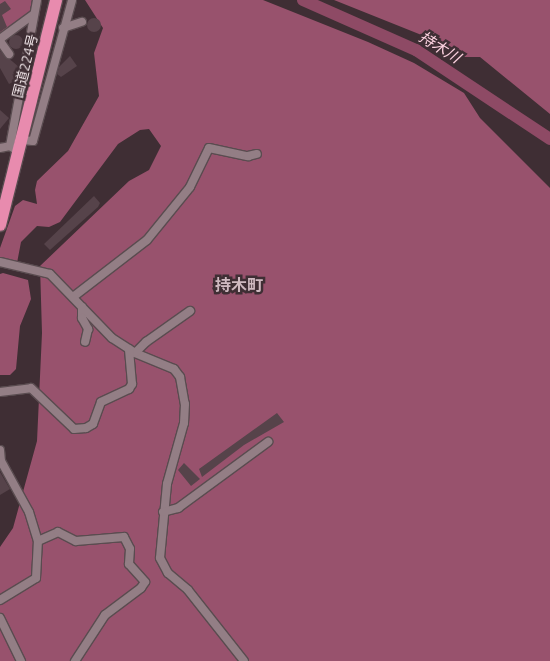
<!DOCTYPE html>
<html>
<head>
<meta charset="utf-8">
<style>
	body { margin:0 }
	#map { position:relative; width:550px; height:661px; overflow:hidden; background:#3f2e34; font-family:Ubuntu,"Noto Sans JP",sans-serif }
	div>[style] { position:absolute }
	.forest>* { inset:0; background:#98526d }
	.river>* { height:12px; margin:-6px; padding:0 6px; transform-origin:6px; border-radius:6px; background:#8e4a65 }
	.building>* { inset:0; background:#56434a }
	.round { border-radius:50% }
	.roads { filter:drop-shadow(1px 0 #5a4c50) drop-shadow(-1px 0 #5a4c50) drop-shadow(0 1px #5a4c50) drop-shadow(0 -1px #5a4c50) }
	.minor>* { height:8px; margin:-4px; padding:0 4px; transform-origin:4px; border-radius:4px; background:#937e85 }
	.highway>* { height:12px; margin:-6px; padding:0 6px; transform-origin:6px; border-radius:6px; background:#e88bae }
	span { translate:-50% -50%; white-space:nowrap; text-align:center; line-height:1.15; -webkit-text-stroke:5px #3f2e34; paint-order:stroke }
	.street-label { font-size:14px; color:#f0e5e8 }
	.water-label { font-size:15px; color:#fdd2e0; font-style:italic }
	.quarter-label { font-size:16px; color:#cfb9c0; font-weight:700 }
</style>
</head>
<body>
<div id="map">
	<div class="forest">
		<i style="clip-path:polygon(0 0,32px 0,30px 12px,0 36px)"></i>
		<i style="clip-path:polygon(85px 0,263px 0,368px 42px,414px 63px,464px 93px,480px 118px,550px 188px,550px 661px,0 661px,0 547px,13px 528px,37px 441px,42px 333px,40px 266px,129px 181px,149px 170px,161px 146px,149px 129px,140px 130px,118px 144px,60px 222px,49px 227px,37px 226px,21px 242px,17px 263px,0 260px,0 248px,15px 206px,23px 200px,37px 204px,35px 190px,37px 181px,68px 151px,99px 96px,94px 53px,103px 28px)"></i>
		<i style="clip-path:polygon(334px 0,550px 0,550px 114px,480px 57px,461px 57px,424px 36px)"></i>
		<i style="clip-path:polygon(3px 273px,28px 280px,31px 299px,20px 326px,16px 369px,10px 375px,0 375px,0 274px)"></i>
	</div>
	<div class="river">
		<i style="left:303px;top:0;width:124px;rotate:23.9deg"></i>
		<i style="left:416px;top:50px;width:161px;rotate:33.6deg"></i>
	</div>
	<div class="building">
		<i style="clip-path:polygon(5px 1px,11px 9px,2px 15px,7px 27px,0 32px,0 4px)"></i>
		<i class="round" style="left:87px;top:18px;width:14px;height:14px"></i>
		<i class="round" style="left:9px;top:35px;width:14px;height:14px"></i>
		<i style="clip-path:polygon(0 51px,19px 67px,14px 74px,17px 80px,9px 84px,0 68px)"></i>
		<i style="clip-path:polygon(70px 56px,77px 66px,61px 77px,57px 74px,59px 67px)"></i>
		<i style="clip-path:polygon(0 110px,9px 118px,0 129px)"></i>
		<i style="clip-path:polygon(94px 196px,100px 203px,98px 207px,50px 250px,44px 244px)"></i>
		<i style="clip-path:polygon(277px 413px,284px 422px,244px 445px,202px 477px,199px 469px)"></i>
		<i style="clip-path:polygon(184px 463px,200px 479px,191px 486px,178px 470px)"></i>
		<i style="clip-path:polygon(0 472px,10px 489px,0 495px)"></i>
	</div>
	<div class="roads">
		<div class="minor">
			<i style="left:63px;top:28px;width:20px;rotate:-18deg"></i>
			<i style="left:0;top:39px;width:42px;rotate:-36.3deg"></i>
			<i style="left:0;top:41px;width:16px;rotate:55deg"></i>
			<i style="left:22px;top:140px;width:11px;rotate:5deg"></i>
			<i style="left:33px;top:141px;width:146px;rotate:-74.5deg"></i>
			<i style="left:0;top:148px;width:10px;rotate:-11deg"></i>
			<i style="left:19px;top:152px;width:11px;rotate:-146deg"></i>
			<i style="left:10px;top:146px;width:148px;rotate:-79.5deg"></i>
			<i style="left:0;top:262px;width:51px;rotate:13.5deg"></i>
			<i style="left:50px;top:274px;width:89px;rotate:45.9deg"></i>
			<i style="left:112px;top:338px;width:27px;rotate:33deg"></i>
			<i style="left:135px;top:353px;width:42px;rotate:22.3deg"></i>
			<i style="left:174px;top:369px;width:10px;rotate:53deg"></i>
			<i style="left:180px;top:377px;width:27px;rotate:80deg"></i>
			<i style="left:185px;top:404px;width:19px;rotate:93deg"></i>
			<i style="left:184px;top:423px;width:63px;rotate:105.6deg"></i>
			<i style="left:167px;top:484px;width:74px;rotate:95.4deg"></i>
			<i style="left:160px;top:558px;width:17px;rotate:62deg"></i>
			<i style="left:168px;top:573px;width:26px;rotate:40deg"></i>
			<i style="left:188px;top:590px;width:90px;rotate:51.7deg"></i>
			<i style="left:73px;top:297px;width:93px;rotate:-37.6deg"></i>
			<i style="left:147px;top:240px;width:68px;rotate:-50.9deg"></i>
			<i style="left:190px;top:187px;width:43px;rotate:-64deg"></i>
			<i style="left:209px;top:148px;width:40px;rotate:12deg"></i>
			<i style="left:248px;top:156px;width:9px;rotate:-13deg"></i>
			<i style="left:82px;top:307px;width:11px;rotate:90deg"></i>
			<i style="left:82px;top:318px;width:13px;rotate:61deg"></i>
			<i style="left:88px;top:329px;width:13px;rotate:103deg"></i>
			<i style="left:135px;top:353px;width:16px;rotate:-45deg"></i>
			<i style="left:146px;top:342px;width:54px;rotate:-35.2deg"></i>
			<i style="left:0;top:392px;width:31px;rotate:-7deg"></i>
			<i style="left:31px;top:388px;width:59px;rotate:43.6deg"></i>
			<i style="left:74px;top:429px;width:12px;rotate:-5deg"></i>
			<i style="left:86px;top:428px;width:8px;rotate:-30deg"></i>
			<i style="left:93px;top:424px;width:23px;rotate:-70deg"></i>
			<i style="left:101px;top:402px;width:31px;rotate:-25deg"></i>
			<i style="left:129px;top:389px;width:6px;rotate:-59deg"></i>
			<i style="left:132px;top:384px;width:35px;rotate:-95deg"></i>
			<i style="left:0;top:450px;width:11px;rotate:85deg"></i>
			<i style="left:1px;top:461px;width:58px;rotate:61.2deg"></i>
			<i style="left:29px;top:512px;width:30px;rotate:73deg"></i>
			<i style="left:38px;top:541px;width:22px;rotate:-24deg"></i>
			<i style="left:58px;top:532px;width:20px;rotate:27deg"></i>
			<i style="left:76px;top:541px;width:48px;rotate:-4.8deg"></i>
			<i style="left:124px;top:537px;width:13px;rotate:63deg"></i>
			<i style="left:130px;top:549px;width:15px;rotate:94deg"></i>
			<i style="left:129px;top:564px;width:24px;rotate:48deg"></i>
			<i style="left:145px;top:582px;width:7px;rotate:124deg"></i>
			<i style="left:141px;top:588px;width:45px;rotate:143.1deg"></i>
			<i style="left:105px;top:615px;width:55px;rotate:123.1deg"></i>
			<i style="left:163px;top:512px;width:16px;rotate:-15deg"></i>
			<i style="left:178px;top:508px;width:112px;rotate:-36.3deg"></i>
			<i style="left:0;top:600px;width:42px;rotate:-31.4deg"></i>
			<i style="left:36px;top:578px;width:37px;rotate:-87deg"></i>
			<i style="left:0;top:618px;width:48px;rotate:64deg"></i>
		</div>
		<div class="highway">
			<i style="left:0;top:225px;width:232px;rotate:-76deg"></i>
		</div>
	</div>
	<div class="street-label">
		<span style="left:25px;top:66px;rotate:-76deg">国道224号</span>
	</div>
	<div class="water-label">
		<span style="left:440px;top:47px;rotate:32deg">持木川</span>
	</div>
	<div class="quarter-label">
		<span style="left:239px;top:285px">持木町</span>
	</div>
</div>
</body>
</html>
